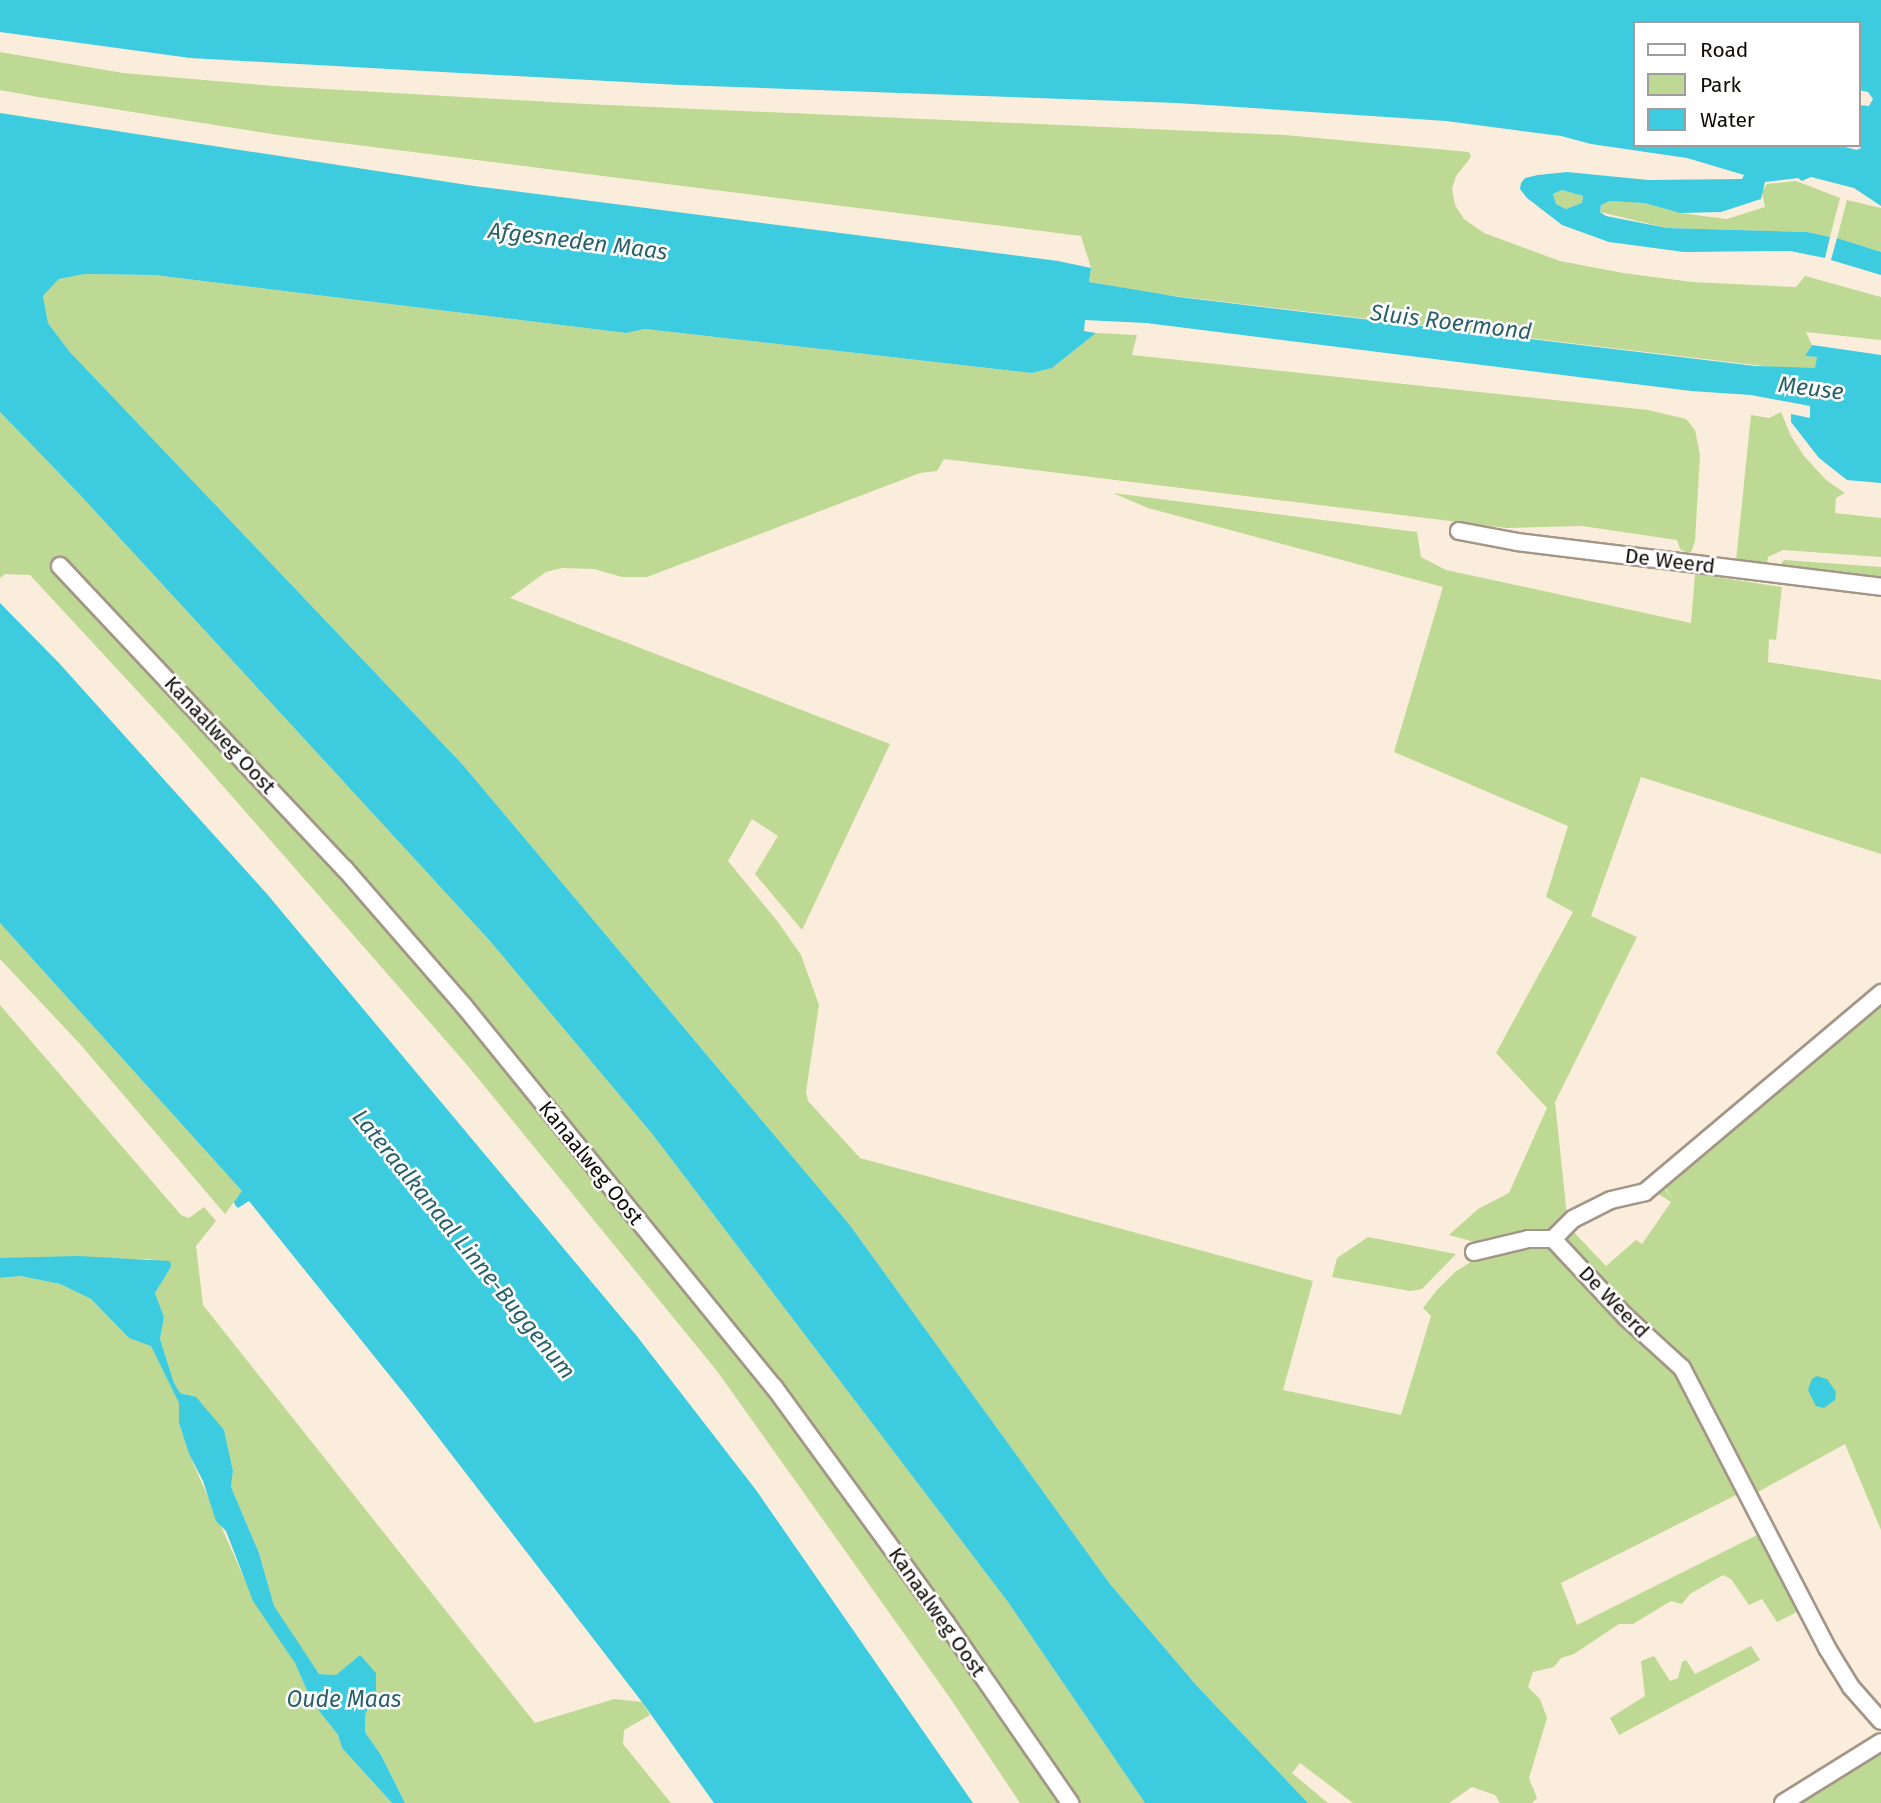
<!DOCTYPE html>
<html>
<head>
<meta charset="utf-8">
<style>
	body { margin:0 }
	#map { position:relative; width:1881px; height:1803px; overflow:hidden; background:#fbeddc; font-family:"Fira Sans",sans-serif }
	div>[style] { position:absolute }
	.green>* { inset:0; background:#bed993 }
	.water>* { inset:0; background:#3ccbdf }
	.roads { filter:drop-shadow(2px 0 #a39687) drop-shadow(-2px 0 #a39687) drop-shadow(0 2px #a39687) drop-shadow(0 -2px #a39687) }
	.minor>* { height:16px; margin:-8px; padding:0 8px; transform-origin:8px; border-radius:8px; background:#fff }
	span { translate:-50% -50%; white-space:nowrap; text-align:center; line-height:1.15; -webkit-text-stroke:5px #fff; paint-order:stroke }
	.street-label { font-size:21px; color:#100b06 }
	.water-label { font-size:23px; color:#29616a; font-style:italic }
	.legend { position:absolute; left:1633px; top:21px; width:228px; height:126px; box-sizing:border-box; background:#fff; border:2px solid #9f9d9b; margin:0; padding:9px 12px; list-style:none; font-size:21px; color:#100b06 }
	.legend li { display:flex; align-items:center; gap:14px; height:35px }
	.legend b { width:35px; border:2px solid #9f9d9b }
</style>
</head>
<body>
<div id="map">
	<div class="green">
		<i style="clip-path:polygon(0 52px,123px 73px,274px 86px,585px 104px,1285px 135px,1469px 152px,1471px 157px,1456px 176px,1452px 189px,1455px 205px,1464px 219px,1484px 233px,1560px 261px,1623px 273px,1692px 282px,1796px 287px,1805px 276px,1881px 297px,1881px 340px,1806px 332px,1812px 345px,1805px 356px,1817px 357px,1816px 368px,1781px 368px,1149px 293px,1089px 282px,1091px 268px,1081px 236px,278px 135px,38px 97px,0 90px)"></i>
		<i style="clip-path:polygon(1796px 181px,1840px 198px,1830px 237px,1807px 232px,1667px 228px,1600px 212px,1601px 205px,1610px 201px,1644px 203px,1680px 213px,1727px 219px,1765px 207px,1762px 192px,1767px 184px)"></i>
		<i style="clip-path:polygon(1562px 190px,1583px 196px,1582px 203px,1566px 209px,1556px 204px,1553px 194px)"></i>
		<i style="clip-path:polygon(1847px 200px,1881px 208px,1881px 252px,1837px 238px)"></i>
		<i style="clip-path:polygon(85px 274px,154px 275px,626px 333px,645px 329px,1032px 373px,1052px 368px,1096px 333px,1137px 335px,1132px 355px,1648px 410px,1686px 419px,1695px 430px,1700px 455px,1695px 541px,1691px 552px,1687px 553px,1680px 549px,1677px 540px,1582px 526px,1507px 528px,944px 459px,937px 471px,920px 473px,647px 577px,622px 577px,594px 569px,562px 568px,546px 572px,510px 598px,890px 744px,802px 930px,755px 874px,778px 836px,752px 819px,728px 861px,778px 922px,801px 955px,819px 1005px,806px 1092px,808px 1101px,860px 1158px,1313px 1281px,1283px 1390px,1401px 1415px,1431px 1316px,1423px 1308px,1437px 1290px,1455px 1272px,1480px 1256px,1536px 1241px,1556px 1247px,1668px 1363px,1738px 1494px,1561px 1583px,1577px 1625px,1759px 1534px,1801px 1610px,1777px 1622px,1762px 1599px,1749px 1605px,1731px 1579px,1723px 1575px,1690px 1594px,1682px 1604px,1671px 1601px,1633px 1624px,1619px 1624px,1574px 1654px,1561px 1658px,1554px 1667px,1533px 1672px,1528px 1687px,1540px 1699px,1547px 1718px,1529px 1778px,1537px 1798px,1532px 1803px,1500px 1803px,1495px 1795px,1472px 1787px,1449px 1803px,1353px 1803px,1300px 1763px,1292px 1773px,1328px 1803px,1308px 1803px,1197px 1686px,1110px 1584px,849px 1224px,463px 765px,69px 351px,48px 323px,43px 296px,59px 279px)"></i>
		<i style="clip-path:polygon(0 412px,82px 497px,490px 941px,653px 1135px,1008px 1602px,1145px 1803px,1076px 1803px,946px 1614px,811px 1428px,541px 1090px,361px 878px,202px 706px,61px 560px,52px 565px,330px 860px,428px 970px,788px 1412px,1065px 1803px,1020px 1803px,950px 1698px,717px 1371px,468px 1066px,180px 737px,30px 575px,5px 574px,0 578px)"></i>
		<i style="clip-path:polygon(1781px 412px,1791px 436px,1804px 456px,1826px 480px,1845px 493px,1836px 498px,1835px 513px,1881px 518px,1881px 557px,1783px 550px,1768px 557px,1766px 570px,1736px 561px,1751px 415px,1769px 418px)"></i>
		<i style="clip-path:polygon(1113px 493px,1417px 532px,1421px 557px,1446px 570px,1691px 623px,1695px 574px,1782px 587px,1776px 640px,1769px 639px,1768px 662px,1881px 680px,1881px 854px,1641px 777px,1591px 916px,1637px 937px,1555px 1102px,1567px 1216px,1547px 1233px,1482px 1244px,1449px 1235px,1478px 1209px,1509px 1193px,1547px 1108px,1496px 1053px,1573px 912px,1546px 897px,1568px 826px,1394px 752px,1443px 587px,1148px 508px)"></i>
		<i style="clip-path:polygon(1784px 560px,1881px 567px,1881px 583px,1776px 571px)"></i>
		<i style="clip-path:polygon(0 923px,242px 1191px,225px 1214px,80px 1044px,0 959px)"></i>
		<i style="clip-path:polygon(1881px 998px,1881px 1530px,1845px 1444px,1758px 1492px,1753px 1491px,1687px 1366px,1563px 1236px,1569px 1227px,1606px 1266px,1636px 1240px,1642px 1244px,1671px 1202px,1652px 1190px,1660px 1184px,1673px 1199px,1662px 1184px)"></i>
		<i style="clip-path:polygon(0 1005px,181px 1215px,189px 1218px,204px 1207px,216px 1221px,196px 1246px,203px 1305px,535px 1723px,614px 1699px,642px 1702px,650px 1715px,624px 1730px,623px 1744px,671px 1803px,405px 1803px,381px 1755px,365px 1732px,365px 1715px,376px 1690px,353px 1660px,349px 1667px,336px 1675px,319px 1674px,286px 1627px,274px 1606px,259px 1553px,231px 1487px,233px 1471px,224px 1430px,186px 1394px,180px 1393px,174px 1383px,160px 1339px,164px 1317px,155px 1293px,171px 1267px,150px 1259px,0 1258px)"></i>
		<i style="clip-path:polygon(1368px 1237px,1456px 1254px,1422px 1289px,1410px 1291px,1332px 1277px,1337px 1258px)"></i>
		<i style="clip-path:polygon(20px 1276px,60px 1284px,91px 1299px,129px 1338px,151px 1345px,179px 1403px,179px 1423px,189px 1454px,244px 1578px,295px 1663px,312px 1702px,338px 1735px,342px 1748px,392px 1803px,0 1803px,0 1278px)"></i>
		<i style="clip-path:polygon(1751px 1646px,1760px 1660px,1619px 1735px,1610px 1718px,1645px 1696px,1641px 1661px,1654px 1656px,1670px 1681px,1678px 1678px,1682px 1662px,1686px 1660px,1695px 1674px)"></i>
		<i style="clip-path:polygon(1881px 1752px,1881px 1803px,1799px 1803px,1834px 1781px)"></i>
	</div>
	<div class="water">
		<i style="clip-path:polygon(evenodd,0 0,1881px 0,1881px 206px,1854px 188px,1811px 177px,1802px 181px,1798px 178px,1765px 182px,1761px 199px,1721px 212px,1680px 213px,1644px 203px,1610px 201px,1601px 205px,1600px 212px,1606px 216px,1667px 228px,1807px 232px,1830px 237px,1825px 258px,1790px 251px,1684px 252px,1609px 242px,1562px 225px,1527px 198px,1520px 189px,1521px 183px,1525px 178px,1538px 175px,1567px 172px,1648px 180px,1742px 179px,1744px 175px,1687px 158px,1591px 144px,1561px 136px,1446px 121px,1177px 103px,680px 85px,190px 58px,0 32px,0 0,1634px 23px,1858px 23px,1858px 90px,1868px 92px,1873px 99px,1869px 106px,1858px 105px,1858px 142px,1861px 148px,1857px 150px,1837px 145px,1634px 145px,1634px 23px,0 0,1562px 190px,1583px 196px,1582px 203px,1566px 209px,1556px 204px,1553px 194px,1562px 190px)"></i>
		<i style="clip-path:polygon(0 113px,474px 186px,1058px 261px,1091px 268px,1089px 282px,1179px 297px,1755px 366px,1815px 368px,1817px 357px,1805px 356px,1812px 345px,1881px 355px,1881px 483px,1847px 480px,1819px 458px,1791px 422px,1791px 414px,1810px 418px,1810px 406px,1751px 395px,1691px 391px,1146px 323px,1085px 320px,1084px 331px,1096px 333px,1052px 368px,1032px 373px,645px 329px,626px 333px,154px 275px,85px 274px,59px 279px,43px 296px,48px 323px,69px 351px,463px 765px,849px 1224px,1110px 1584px,1197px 1686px,1308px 1803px,1145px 1803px,1008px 1602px,653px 1135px,490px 941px,82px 497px,0 412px)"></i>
		<i style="clip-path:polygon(1837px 238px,1881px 252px,1881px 275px,1831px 260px)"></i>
		<i style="clip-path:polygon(0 603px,59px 663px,267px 894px,636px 1335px,756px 1490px,973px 1803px,714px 1803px,642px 1702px,411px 1402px,249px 1201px,238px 1208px,235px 1205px,234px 1202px,242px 1191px,0 923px)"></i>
		<i style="clip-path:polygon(78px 1256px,170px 1261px,171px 1267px,155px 1293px,164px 1317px,160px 1339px,174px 1383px,180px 1393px,196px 1397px,224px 1430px,233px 1471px,231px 1487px,259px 1553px,274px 1606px,319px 1674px,336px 1675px,360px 1655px,376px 1673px,376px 1690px,365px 1715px,365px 1732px,381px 1755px,405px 1803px,392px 1803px,342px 1748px,338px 1735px,312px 1702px,295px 1663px,253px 1601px,226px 1531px,216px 1521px,203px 1481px,189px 1454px,179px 1423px,179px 1403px,151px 1346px,129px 1338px,91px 1299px,60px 1284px,20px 1276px,0 1278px,0 1258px)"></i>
		<i style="clip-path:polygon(1817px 1376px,1827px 1379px,1836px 1392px,1835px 1400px,1824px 1408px,1816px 1406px,1808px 1390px,1812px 1379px)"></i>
	</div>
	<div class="roads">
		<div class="minor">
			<i style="left:1459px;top:531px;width:59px;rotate:10.7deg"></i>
			<i style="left:1517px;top:542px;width:367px;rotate:7deg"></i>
			<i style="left:60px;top:566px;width:416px;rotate:46.8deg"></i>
			<i style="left:345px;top:869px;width:181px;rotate:49deg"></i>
			<i style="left:464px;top:1006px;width:491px;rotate:50.9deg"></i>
			<i style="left:774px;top:1387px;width:292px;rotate:53.9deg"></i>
			<i style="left:946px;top:1623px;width:219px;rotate:55.4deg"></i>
			<i style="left:1553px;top:1239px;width:108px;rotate:46.9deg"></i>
			<i style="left:1627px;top:1318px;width:74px;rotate:42.3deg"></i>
			<i style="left:1682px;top:1368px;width:315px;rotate:62.6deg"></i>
			<i style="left:1827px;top:1648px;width:46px;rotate:58.4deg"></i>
			<i style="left:1851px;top:1687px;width:45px;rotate:48.6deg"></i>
			<i style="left:1553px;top:1239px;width:28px;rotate:-45deg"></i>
			<i style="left:1573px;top:1219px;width:42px;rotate:-26.6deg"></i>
			<i style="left:1611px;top:1200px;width:35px;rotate:-13deg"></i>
			<i style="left:1645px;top:1192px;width:309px;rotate:-40.1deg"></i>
			<i style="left:1474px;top:1252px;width:56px;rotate:-13.5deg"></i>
			<i style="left:1528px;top:1239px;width:25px"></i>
			<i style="left:1783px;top:1803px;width:115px;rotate:-31.9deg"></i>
		</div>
	</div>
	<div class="street-label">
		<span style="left:1670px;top:561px;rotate:7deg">De Weerd</span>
		<span style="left:220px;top:735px;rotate:47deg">Kanaalweg Oost</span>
		<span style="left:591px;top:1163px;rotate:51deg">Kanaalweg Oost</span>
		<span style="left:1614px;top:1302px;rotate:46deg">De Weerd</span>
		<span style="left:937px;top:1612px;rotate:55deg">Kanaalweg Oost</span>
	</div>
	<div class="water-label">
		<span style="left:578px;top:241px;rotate:7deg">Afgesneden Maas</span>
		<span style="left:1451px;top:322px;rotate:7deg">Sluis Roermond</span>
		<span style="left:1811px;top:388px;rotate:7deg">Meuse</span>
		<span style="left:464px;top:1244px;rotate:51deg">Lateraalkanaal Linne-Buggenum</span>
		<span style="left:344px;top:1699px">Oude Maas</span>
	</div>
	<ul class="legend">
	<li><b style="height:9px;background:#fff"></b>Road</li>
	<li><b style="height:19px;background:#bed993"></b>Park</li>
	<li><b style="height:19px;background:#3ccbdf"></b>Water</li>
	</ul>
</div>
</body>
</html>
